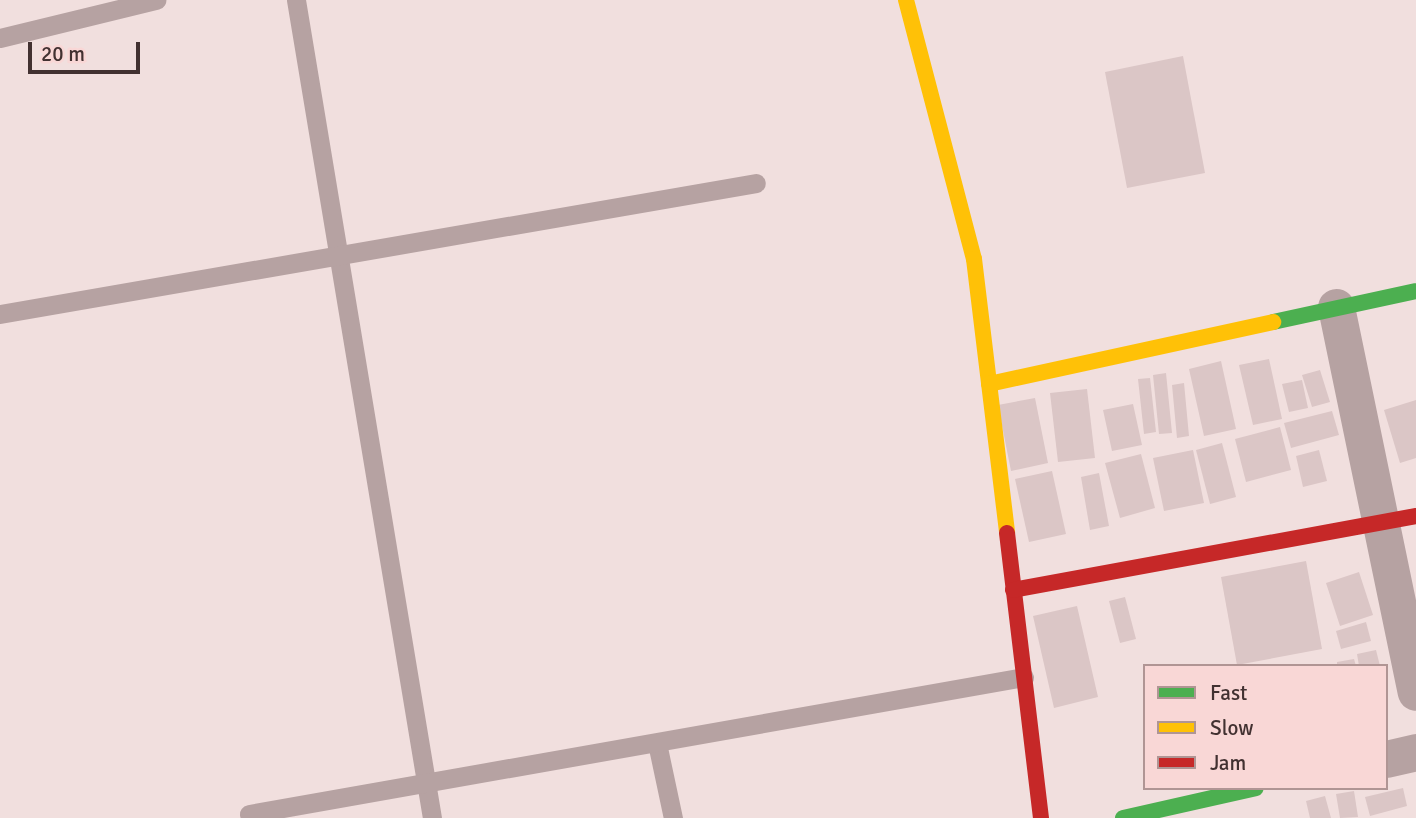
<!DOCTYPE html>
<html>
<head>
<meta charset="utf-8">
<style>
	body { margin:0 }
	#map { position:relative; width:1416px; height:818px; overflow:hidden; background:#f1dfde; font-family:Signika,sans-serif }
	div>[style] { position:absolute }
	.building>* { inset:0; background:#dbc6c6 }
	.lane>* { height:19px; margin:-9.5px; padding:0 9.5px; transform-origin:9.5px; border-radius:9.5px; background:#b6a2a2 }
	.street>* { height:37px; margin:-18.5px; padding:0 18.5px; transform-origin:18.5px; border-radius:18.5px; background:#b6a2a2 }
	.fast>* { height:16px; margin:-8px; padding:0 8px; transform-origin:8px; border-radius:8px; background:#4caf50 }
	.slow>* { height:16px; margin:-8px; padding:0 8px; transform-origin:8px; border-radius:8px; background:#ffc107 }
	.jam>* { height:16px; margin:-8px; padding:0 8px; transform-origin:8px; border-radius:8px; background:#c62828 }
	span { translate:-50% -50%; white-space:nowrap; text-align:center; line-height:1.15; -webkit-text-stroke:6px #f9d7d6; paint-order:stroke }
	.legend { position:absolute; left:1143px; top:664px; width:245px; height:126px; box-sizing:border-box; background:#f9d7d6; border:2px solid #b09594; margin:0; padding:9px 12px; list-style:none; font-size:21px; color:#423131 }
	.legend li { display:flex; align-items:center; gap:14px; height:35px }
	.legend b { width:35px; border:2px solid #b09594 }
	.scale { position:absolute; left:28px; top:42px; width:112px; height:32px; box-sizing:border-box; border:4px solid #423131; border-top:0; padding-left:9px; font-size:21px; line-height:24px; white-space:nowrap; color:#423131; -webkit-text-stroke:5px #f9d7d6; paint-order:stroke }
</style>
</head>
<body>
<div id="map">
	<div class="building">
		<i style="clip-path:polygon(1183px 56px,1205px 173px,1127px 188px,1105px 72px)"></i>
		<i style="clip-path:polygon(1269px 359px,1282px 419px,1253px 425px,1239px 365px)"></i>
		<i style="clip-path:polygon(1221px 361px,1236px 429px,1204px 436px,1189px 369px)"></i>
		<i style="clip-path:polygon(1320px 370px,1330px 402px,1312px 407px,1302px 375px)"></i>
		<i style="clip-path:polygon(1166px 373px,1172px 433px,1159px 434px,1153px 375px)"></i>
		<i style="clip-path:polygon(1150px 378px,1156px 432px,1144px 434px,1138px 379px)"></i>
		<i style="clip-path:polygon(1302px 380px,1308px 408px,1289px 412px,1282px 384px)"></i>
		<i style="clip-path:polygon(1184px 383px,1189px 436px,1177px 438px,1172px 385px)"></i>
		<i style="clip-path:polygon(1087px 389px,1095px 458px,1058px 462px,1050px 393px)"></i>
		<i style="clip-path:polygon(1035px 398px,1048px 463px,1011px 471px,998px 405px)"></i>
		<i style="clip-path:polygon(1416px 400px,1416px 458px,1400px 463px,1384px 410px)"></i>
		<i style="clip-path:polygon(1133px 404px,1142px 445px,1112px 451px,1103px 410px)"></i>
		<i style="clip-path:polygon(1332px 411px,1339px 435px,1291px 448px,1284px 423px)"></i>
		<i style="clip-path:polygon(1280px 427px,1291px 470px,1246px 482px,1235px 439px)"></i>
		<i style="clip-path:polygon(1222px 443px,1236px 497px,1210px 504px,1196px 450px)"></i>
		<i style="clip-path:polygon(1193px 450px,1204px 503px,1164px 511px,1153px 458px)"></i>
		<i style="clip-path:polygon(1319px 450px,1327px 481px,1303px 487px,1296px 456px)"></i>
		<i style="clip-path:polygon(1141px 454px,1155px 508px,1120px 518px,1105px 463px)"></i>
		<i style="clip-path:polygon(1052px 471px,1066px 534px,1029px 542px,1015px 479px)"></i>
		<i style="clip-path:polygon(1099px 473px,1109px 526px,1090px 530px,1081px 477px)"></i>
		<i style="clip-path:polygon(1306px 561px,1322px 649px,1237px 665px,1221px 577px)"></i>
		<i style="clip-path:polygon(1359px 572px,1373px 615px,1340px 626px,1326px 583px)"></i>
		<i style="clip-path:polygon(1125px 597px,1136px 639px,1120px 643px,1109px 601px)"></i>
		<i style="clip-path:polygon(1077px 606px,1098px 697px,1054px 708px,1033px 616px)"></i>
		<i style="clip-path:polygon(1366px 622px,1371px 641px,1341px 649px,1336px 631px)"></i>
		<i style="clip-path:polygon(1376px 650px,1380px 666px,1359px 666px,1357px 654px)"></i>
		<i style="clip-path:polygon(1354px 659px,1356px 666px,1337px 666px,1337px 662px)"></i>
		<i style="clip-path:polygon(1403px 788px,1407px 806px,1370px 816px,1365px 797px)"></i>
		<i style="clip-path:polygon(1354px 791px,1358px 817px,1340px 818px,1336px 794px)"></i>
		<i style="clip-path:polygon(1325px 796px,1331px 818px,1310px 818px,1306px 801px)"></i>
	</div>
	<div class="lane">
		<i style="left:296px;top:0;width:829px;rotate:80.56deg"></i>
		<i style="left:0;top:38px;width:161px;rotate:-13.7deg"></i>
		<i style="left:0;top:314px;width:767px;rotate:-9.83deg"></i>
		<i style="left:657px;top:743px;width:77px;rotate:78deg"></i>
		<i style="left:249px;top:814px;width:787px;rotate:-10.02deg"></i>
	</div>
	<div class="street">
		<i style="left:1336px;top:307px;width:393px;rotate:78.3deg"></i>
		<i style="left:1386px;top:759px;width:31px;rotate:-13deg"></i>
	</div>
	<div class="fast">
		<i style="left:1273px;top:322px;width:146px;rotate:-12.2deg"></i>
		<i style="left:1123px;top:818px;width:136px;rotate:-12.7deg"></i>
	</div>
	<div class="slow">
		<i style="left:906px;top:0;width:268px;rotate:75.3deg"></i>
		<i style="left:974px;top:259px;width:276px;rotate:83.1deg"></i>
		<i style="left:989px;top:384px;width:291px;rotate:-12.3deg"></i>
	</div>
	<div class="jam">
		<i style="left:1007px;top:533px;width:287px;rotate:83.2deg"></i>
		<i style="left:1013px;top:590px;width:410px;rotate:-10.4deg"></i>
	</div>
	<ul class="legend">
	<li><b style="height:9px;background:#4caf50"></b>Fast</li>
	<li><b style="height:9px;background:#ffc107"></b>Slow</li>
	<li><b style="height:9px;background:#c62828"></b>Jam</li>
	</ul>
	<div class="scale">20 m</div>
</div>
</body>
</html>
